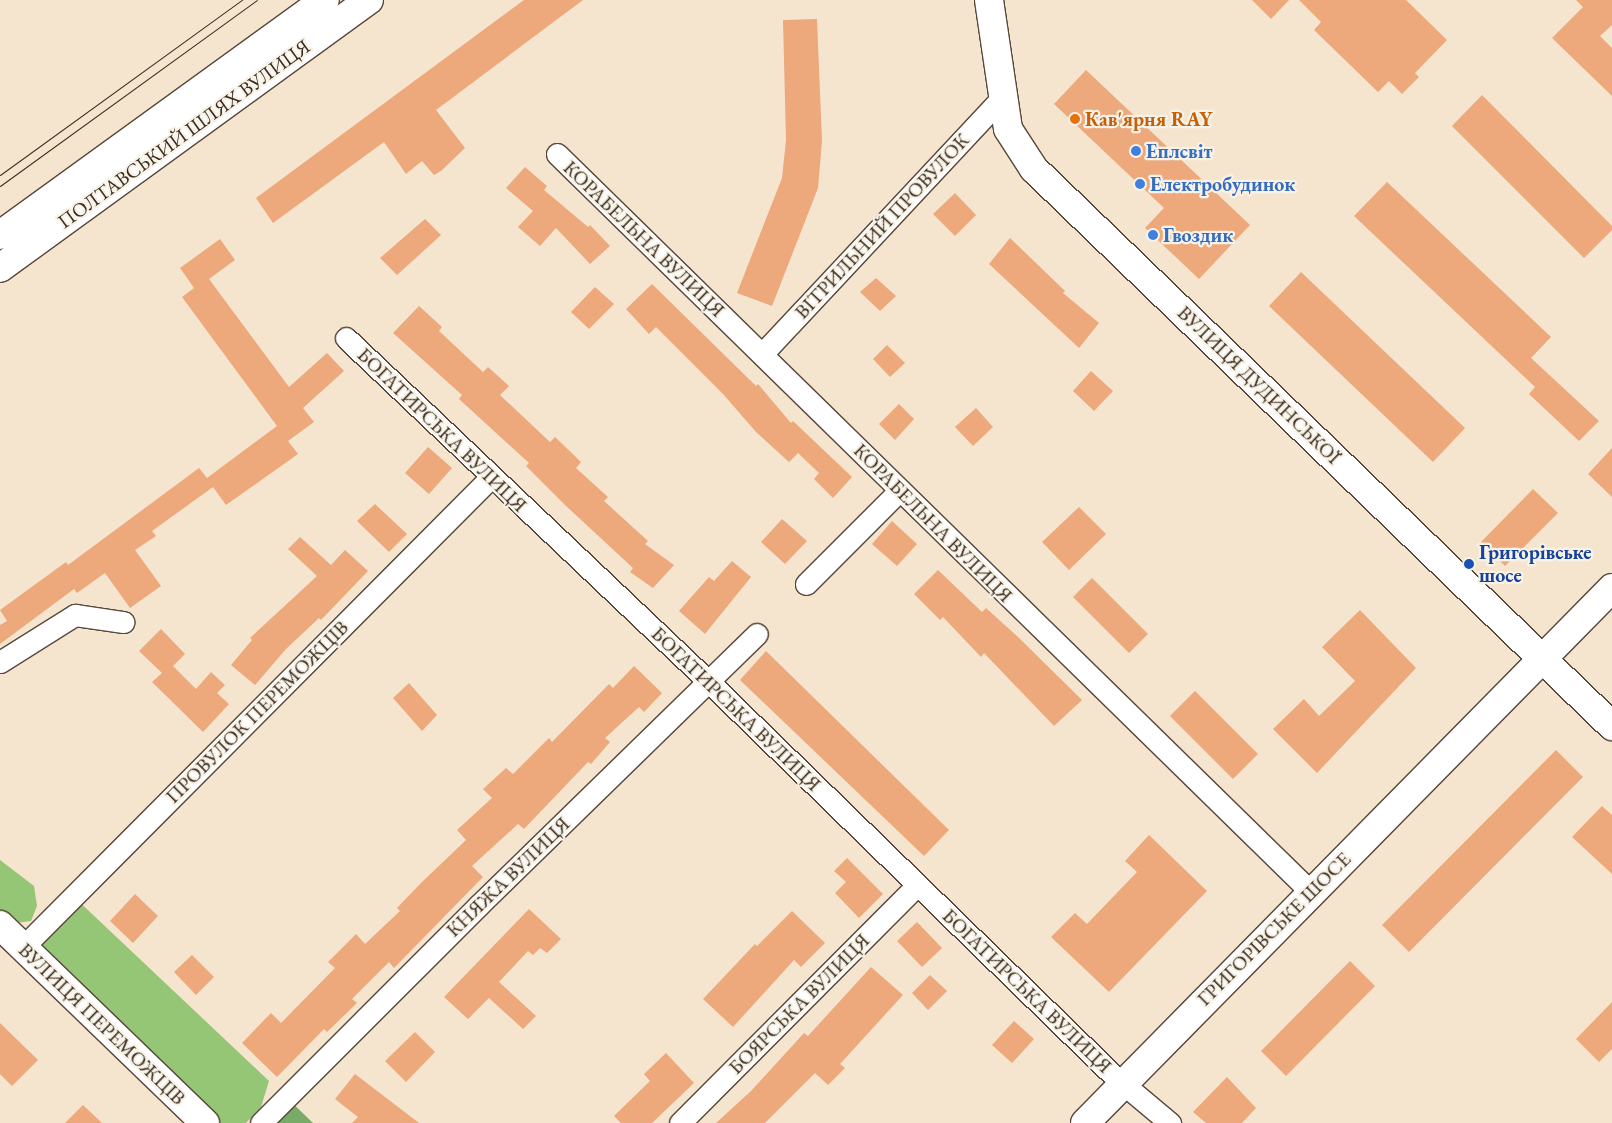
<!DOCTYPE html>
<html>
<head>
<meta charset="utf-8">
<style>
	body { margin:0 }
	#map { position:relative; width:1612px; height:1123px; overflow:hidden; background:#f5e5cf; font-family:"EB Garamond",serif }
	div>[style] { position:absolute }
	.green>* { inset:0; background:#94c676 }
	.forest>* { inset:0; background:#77ab67 }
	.building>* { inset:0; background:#eda87b }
	.roads { filter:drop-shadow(1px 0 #574639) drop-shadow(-1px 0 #574639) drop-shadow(0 1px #574639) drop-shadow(0 -1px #574639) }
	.street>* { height:21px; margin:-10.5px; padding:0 10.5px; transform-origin:10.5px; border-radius:10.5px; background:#fff }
	.secondary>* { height:28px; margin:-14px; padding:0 14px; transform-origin:14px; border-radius:14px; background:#fff }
	.primary>* { height:28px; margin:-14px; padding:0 14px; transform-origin:14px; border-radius:14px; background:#fff }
	.tram>* { height:1px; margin:-0.5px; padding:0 0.5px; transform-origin:0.5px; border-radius:0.5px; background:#3b2a1e }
	.dots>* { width:14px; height:14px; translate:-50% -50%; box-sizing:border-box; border:2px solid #f7f3e8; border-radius:50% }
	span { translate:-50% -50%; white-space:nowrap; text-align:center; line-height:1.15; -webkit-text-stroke:4.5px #f7f3e8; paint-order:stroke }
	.food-label { font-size:20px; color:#c56008; font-weight:700 }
	.left { translate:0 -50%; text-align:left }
	.street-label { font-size:20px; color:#3b2a1e }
	.shop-label { font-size:20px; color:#366cbe; font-weight:700 }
	.transit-label { font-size:20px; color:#164399; font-weight:700 }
</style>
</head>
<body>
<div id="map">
	<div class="green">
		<i style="clip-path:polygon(0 860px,34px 886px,37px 906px,31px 921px,0 925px)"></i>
		<i style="clip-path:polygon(73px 896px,269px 1081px,261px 1107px,246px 1123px,205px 1123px,39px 963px,37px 933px)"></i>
	</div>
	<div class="forest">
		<i style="clip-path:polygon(287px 1098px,313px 1123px,261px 1123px)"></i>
	</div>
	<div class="building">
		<i style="clip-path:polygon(524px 0,583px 0,436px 110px,465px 148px,441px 171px,434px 175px,422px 161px,406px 174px,384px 142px,273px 223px,256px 198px)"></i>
		<i style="clip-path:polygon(1252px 0,1289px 0,1271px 19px)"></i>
		<i style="clip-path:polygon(1299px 0,1406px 0,1447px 40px,1415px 73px,1419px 77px,1402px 94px,1389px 81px,1378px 92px,1314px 30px,1321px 22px)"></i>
		<i style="clip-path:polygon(1576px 0,1612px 0,1612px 25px,1600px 36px,1612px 48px,1612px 96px,1552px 38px,1583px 7px)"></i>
		<i style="clip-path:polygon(817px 19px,822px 141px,818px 188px,772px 306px,737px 293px,782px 178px,786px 140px,783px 20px)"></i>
		<i style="clip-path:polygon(1086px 70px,1250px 225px,1199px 279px,1145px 228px,1164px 208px,1054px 104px)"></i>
		<i style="clip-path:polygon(1482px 95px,1612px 226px,1612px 230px,1584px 258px,1452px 126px)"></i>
		<i style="clip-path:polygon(525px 167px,547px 186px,544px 190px,588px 227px,590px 225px,610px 246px,590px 264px,556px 228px,540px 246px,518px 227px,533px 211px,506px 188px)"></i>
		<i style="clip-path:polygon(1387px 182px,1551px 337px,1531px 358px,1599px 421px,1579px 441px,1529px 394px,1535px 387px,1354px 216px)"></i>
		<i style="clip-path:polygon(955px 193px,976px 215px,955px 236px,933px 214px)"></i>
		<i style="clip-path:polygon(425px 219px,441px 235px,397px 275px,380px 258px)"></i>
		<i style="clip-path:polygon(1010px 238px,1065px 291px,1063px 293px,1099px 323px,1079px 348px,989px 264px)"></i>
		<i style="clip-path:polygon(220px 239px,235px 260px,209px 279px,289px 387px,327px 353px,344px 371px,303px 408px,314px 422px,288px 441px,298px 454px,226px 505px,213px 487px,152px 531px,156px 536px,135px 550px,161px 586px,130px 608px,105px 573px,77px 593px,74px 589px,0 644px,0 625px,7px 621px,0 610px,66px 562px,68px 565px,199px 468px,207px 478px,277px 426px,182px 297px,194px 288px,180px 268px)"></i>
		<i style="clip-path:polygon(1301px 272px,1465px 428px,1433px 462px,1269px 306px)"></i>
		<i style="clip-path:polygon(876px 278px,896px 296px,880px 311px,860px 292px)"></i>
		<i style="clip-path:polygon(652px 284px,756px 386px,758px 384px,791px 423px,793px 421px,852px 477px,833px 498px,814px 479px,819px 473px,798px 453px,789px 462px,756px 432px,723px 394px,656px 327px,649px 334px,626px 309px)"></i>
		<i style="clip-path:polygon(595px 287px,614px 304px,589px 329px,571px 312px)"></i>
		<i style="clip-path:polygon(419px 306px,442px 327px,439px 331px,483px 372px,488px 367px,509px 386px,500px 395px,550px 442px,555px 437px,581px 462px,576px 468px,608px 497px,604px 501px,648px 541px,645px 544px,674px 565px,653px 588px,630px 572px,633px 568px,565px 505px,526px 466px,529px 463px,459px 399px,462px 395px,393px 333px)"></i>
		<i style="clip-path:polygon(887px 345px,905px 363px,890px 377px,873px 359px)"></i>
		<i style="clip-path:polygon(1091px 371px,1113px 391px,1094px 411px,1073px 391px)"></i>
		<i style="clip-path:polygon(899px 404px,914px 419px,895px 440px,879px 424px)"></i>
		<i style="clip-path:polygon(976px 408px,993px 427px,973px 446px,955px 427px)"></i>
		<i style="clip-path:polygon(428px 447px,452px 468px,429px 494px,405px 473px)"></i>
		<i style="clip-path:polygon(1612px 448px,1612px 497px,1588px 474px)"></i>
		<i style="clip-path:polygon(1533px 489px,1558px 513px,1505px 566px,1481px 542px)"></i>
		<i style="clip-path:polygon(375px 504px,407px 534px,389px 552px,357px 521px)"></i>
		<i style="clip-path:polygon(1079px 507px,1106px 534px,1069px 570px,1042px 542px)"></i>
		<i style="clip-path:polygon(782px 519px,807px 541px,785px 564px,761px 542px)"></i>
		<i style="clip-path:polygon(892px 521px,917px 544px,897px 566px,872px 544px)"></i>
		<i style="clip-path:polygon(300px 537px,331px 565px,345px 550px,368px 571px,321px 620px,319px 618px,286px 649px,255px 685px,231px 665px,252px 640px,250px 638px,317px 576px,288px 549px)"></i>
		<i style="clip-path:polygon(732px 561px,751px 577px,705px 634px,679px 611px,709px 577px,714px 581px)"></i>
		<i style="clip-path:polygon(938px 570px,982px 612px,986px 608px,1018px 637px,1082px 700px,1054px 726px,984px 653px,981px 657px,943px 617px,940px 620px,914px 594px)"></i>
		<i style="clip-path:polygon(1092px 578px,1148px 634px,1129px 653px,1073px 597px)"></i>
		<i style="clip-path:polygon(1360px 610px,1416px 668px,1317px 773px,1273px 729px,1304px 699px,1319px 716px,1355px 681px,1322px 647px)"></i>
		<i style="clip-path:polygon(161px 629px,185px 654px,173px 666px,196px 689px,211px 672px,225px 685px,217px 693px,229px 704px,203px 732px,152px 682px,162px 673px,139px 651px)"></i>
		<i style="clip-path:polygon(766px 651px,949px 830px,924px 856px,740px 680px)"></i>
		<i style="clip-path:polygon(634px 666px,662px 693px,644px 712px,639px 707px,605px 738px,610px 742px,591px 764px,588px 762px,524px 829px,518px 824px,472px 866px,483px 877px,394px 968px,389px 962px,352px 999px,357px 1003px,327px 1032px,324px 1029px,277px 1077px,242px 1043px,271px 1013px,281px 1023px,335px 968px,328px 962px,356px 934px,365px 944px,400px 911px,397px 908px,421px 883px,466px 840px,457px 830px,492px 798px,483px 789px,506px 768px,513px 774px,549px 738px,552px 742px,609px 684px,613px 688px)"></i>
		<i style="clip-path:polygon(409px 683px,437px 715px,422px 731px,393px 698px)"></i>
		<i style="clip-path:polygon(1195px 691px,1258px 754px,1233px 779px,1170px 716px)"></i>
		<i style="clip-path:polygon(1556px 750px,1583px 777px,1409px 952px,1382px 925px)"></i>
		<i style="clip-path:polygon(1602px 806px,1612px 815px,1612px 874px,1572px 837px)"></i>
		<i style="clip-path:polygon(1149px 835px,1207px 891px,1109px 992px,1051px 937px,1075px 913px,1087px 924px,1137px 872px,1125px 861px)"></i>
		<i style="clip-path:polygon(847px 858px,883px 894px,859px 918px,835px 893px,846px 882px,834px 871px)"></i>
		<i style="clip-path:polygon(135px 894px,158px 916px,133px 943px,110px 921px)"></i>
		<i style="clip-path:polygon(529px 909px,561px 939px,547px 953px,540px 948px,533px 955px,528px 951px,499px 982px,536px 1016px,523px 1029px,489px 998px,468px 1019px,444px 997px)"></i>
		<i style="clip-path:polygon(792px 911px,825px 943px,801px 967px,794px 960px,733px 1027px,703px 999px,755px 944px,757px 946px)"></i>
		<i style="clip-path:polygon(917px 922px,942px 948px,922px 967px,897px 941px)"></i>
		<i style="clip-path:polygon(192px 955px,214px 977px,196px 995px,174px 972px)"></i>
		<i style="clip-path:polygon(1350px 961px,1375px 986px,1286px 1076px,1261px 1051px)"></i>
		<i style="clip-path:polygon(871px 967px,903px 995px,840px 1064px,845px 1068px,828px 1085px,815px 1073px,765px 1123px,716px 1123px,751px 1091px,804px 1033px,808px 1036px)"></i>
		<i style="clip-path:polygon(930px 975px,947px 991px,928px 1010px,912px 993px)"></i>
		<i style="clip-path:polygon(1612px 1002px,1612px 1049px,1599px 1062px,1576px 1039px)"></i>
		<i style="clip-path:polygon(1014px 1021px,1034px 1039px,1012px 1063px,992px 1045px)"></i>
		<i style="clip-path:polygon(0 1023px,38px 1060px,12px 1086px,0 1074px)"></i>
		<i style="clip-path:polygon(415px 1032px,435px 1052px,406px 1082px,385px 1061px)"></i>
		<i style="clip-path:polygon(666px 1053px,694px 1083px,652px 1123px,621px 1123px,614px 1116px,650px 1081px,644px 1074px)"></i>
		<i style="clip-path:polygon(355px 1074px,419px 1123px,352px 1123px,358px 1117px,335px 1099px)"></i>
		<i style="clip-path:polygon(1227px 1077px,1256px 1108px,1242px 1123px,1206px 1123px,1193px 1112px)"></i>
		<i style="clip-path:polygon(83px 1105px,102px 1123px,65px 1123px)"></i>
	</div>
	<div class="roads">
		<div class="street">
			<i style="left:557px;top:154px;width:1055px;rotate:44.39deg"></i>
			<i style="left:346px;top:338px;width:500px;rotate:43.46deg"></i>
			<i style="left:709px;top:682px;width:566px;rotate:44.21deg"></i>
			<i style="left:1115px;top:1077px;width:72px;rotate:39.9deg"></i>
			<i style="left:763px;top:353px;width:348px;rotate:-46.9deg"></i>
			<i style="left:806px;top:584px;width:132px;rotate:-45deg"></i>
			<i style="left:0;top:662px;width:89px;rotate:-32.1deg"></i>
			<i style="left:75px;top:615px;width:49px;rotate:8.3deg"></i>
			<i style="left:23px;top:947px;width:663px;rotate:-45.12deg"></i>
			<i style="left:261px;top:1123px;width:308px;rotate:-45deg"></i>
			<i style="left:479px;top:905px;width:388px;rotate:-44.3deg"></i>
			<i style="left:680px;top:1123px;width:336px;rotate:-45.1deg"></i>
		</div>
		<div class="secondary">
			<i style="left:0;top:925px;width:285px;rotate:44deg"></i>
			<i style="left:1085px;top:1123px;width:751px;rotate:-45.43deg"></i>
		</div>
		<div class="primary">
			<i style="left:989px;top:0;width:130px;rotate:81.6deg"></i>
			<i style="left:1008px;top:129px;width:48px;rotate:57deg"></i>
			<i style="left:1034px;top:169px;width:803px;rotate:43.94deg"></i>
			<i style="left:0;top:235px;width:401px;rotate:-35.9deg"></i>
			<i style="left:0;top:268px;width:456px;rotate:-36deg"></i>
		</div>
	</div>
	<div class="tram">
		<i style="left:0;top:175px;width:299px;rotate:-35.9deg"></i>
		<i style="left:0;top:186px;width:317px;rotate:-35.9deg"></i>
	</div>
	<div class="dots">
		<i style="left:1075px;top:119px;background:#e8710a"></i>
		<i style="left:1136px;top:151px;background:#3f7fe0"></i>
		<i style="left:1140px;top:184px;background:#3f7fe0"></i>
		<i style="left:1153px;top:235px;background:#3f7fe0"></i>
		<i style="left:1469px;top:564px;background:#1a4fb4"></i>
	</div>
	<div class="food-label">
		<span class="left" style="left:1085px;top:119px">Кав'ярня RAY</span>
	</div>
	<div class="street-label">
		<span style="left:184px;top:134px;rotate:-36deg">ПОЛТАВСЬКИЙ ШЛЯХ ВУЛИЦЯ</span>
		<span style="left:882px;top:226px;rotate:-47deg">ВІТРИЛЬНИЙ ПРОВУЛОК</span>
		<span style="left:644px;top:239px;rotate:44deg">КОРАБЕЛЬНА ВУЛИЦЯ</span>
		<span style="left:1259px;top:385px;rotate:44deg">ВУЛИЦЯ ДУДИНСЬКОЇ</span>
		<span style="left:442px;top:430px;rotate:44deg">БОГАТИРСЬКА ВУЛИЦЯ</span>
		<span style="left:933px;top:523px;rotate:45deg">КОРАБЕЛЬНА ВУЛИЦЯ</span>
		<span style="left:736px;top:709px;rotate:44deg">БОГАТИРСЬКА ВУЛИЦЯ</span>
		<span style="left:257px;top:712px;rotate:-45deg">ПРОВУЛОК ПЕРЕМОЖЦІВ</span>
		<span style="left:508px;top:877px;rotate:-44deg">КНЯЖА ВУЛИЦЯ</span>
		<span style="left:1274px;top:929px;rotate:-45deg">ГРИГОРІВСЬКЕ ШОСЕ</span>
		<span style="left:1027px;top:991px;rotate:44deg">БОГАТИРСЬКА ВУЛИЦЯ</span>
		<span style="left:799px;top:1004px;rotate:-45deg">БОЯРСЬКА ВУЛИЦЯ</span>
		<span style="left:102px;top:1024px;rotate:44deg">ВУЛИЦЯ ПЕРЕМОЖЦІВ</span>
	</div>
	<div class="shop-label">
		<span class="left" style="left:1146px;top:151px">Еплсвіт</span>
		<span class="left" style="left:1150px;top:184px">Електробудинок</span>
		<span class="left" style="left:1163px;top:235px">Гвоздик</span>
	</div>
	<div class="transit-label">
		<span class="left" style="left:1479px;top:564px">Григорівське<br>шосе</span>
	</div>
</div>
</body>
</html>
